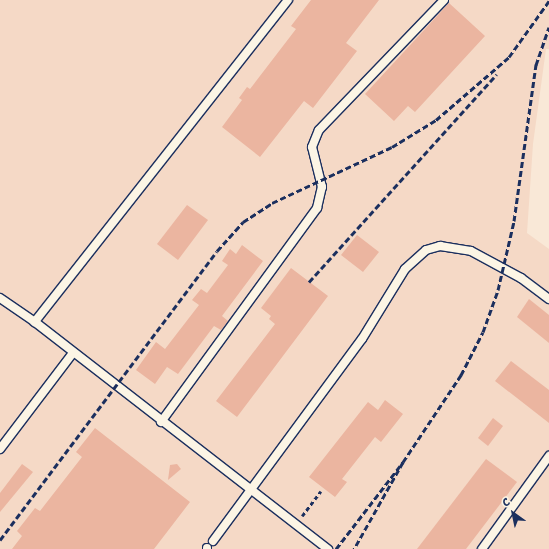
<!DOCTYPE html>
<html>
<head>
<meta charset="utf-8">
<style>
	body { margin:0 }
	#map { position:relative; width:549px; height:549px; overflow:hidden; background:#f9e8d7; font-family:"Shantell Sans",sans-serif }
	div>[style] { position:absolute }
	.built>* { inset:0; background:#f5d9c6 }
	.building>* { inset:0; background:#ebb5a0 }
	.path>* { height:2.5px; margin-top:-1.25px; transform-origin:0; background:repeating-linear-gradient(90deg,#1b2f5e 0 4px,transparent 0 7px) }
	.roads { filter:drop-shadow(1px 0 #1b2f5e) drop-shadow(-1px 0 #1b2f5e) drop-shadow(0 1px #1b2f5e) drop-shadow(0 -1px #1b2f5e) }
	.lane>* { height:8px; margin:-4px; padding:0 4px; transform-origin:4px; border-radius:4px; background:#fcf5e5 }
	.rail>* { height:3px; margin-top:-1.5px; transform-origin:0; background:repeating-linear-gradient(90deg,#1b2f5e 0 6px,transparent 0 9px) }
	span { translate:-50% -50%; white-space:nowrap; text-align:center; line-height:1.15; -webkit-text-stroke:3px #fcf5e5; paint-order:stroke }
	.north { position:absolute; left:493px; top:493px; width:40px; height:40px; -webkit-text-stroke:3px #fcf5e5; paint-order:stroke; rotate:327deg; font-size:11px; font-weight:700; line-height:16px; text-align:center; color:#1b2f5e }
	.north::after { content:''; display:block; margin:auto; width:14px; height:18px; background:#1b2f5e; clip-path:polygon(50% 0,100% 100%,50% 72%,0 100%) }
</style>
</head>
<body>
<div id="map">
	<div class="built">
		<i style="clip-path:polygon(0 0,549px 0,549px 49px,546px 49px,533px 144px,527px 233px,549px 249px,549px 549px,0 549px)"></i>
	</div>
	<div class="building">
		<i style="clip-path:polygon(311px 0,379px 0,346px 43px,357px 51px,313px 108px,304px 101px,260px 157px,222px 127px,242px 100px,239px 98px,247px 87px,250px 89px,296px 29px,291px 26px)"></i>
		<i style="clip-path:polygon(449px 3px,485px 36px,415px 112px,408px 106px,394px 121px,365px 94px)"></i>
		<i style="clip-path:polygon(187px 205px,208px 220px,178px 260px,157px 244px)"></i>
		<i style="clip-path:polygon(357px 235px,379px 252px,363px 272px,341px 255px)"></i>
		<i style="clip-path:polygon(242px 245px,263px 261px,222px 316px,228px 321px,221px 330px,214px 326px,178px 374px,167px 367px,155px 384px,136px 370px,156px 342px,165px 349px,199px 305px,192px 300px,201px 289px,207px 293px,228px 265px,222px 261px,230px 249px,236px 254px)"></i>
		<i style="clip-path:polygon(291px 268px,328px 296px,237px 417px,216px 401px,275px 324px,269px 319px,271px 316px,261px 308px)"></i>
		<i style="clip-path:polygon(529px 299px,549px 315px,549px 343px,517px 317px)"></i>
		<i style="clip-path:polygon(511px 361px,549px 390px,549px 423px,495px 381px)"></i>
		<i style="clip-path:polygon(385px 400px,403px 414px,381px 442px,375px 437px,342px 479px,347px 482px,335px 497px,309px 477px,368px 402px,378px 410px)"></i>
		<i style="clip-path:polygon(493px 418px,503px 426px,488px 446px,478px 438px)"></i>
		<i style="clip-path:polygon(95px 428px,190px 502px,154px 549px,12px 549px,22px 536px,17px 531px,35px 508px,40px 511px,82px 457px,76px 452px)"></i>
		<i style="clip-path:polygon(486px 459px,517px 482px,466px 549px,417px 549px)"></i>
		<i style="clip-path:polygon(22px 464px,33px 472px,0 512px,0 493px)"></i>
		<i style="clip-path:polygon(177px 464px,181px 469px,168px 480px,170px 465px)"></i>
	</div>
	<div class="path">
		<i style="left:302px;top:516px;width:31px;rotate:-53deg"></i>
	</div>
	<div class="roads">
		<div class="lane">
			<i style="left:288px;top:0;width:410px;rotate:128.2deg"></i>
			<i style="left:35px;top:322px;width:371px;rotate:37.8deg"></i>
			<i style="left:0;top:298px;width:42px;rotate:34.4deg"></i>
			<i style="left:161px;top:422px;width:265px;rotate:-53.9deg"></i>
			<i style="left:317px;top:208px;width:22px;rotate:-77deg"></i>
			<i style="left:322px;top:187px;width:41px;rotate:-104deg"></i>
			<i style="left:312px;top:147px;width:18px;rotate:-68deg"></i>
			<i style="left:319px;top:130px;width:180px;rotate:-46.1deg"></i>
			<i style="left:0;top:449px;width:121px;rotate:-52.8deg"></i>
			<i style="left:213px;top:541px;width:251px;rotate:-53.6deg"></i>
			<i style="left:362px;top:339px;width:82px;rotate:-58.4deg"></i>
			<i style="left:405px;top:269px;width:28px;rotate:-42deg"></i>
			<i style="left:426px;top:250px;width:15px;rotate:-16deg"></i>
			<i style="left:440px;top:246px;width:31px;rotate:9deg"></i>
			<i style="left:471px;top:251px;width:57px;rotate:28.4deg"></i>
			<i style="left:521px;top:278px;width:35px;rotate:37deg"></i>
			<i style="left:207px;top:549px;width:1px;rotate:-90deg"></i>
			<i style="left:482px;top:549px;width:115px;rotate:-54.2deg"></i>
		</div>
	</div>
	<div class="rail">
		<i style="left:309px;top:282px;width:280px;rotate:-47.9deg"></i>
		<i style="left:403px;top:462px;width:105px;rotate:-56.3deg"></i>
		<i style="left:461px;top:375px;width:48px;rotate:-62.9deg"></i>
		<i style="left:483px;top:332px;width:45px;rotate:-70.3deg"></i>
		<i style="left:498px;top:290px;width:71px;rotate:-76.9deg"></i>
		<i style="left:514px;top:221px;width:158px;rotate:-82deg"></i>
		<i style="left:536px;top:65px;width:40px;rotate:-71.1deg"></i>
		<i style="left:0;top:540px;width:361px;rotate:-53.1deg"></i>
		<i style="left:217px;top:251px;width:39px;rotate:-48deg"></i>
		<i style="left:243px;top:222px;width:35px;rotate:-33deg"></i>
		<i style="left:272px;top:203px;width:132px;rotate:-25deg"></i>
		<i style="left:392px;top:147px;width:52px;rotate:-31.5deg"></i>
		<i style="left:436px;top:120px;width:96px;rotate:-40.8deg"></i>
		<i style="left:509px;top:57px;width:69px;rotate:-54.5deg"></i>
		<i style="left:336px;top:549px;width:110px;rotate:-52.4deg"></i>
		<i style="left:403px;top:462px;width:100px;rotate:119.4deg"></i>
	</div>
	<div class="north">С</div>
</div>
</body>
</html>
